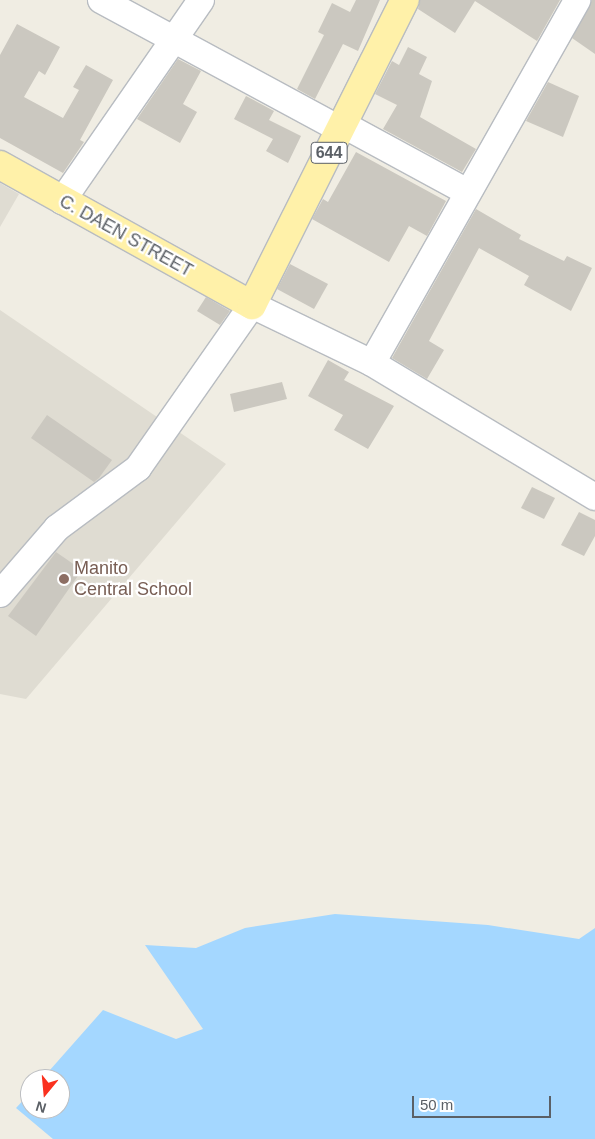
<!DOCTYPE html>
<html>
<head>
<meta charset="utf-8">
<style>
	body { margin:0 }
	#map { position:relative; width:595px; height:1139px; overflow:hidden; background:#f0ede3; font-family:Helvetica,sans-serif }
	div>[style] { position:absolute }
	.education>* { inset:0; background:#dfdcd2 }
	.water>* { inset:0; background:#a4d7ff }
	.building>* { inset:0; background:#cbc8c0 }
	.roads { filter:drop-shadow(1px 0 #b8bcc1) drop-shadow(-1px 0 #b8bcc1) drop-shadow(0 1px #b8bcc1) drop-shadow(0 -1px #b8bcc1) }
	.minor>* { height:26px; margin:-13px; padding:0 13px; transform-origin:13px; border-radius:13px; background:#fff }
	.major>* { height:28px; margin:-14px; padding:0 14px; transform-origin:14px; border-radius:14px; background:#fff1a9 }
	.dots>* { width:14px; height:14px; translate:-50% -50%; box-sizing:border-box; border:2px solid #fff; border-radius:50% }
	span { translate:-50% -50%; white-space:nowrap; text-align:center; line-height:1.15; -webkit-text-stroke:4.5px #fff; paint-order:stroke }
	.shield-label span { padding:1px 4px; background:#fff; border:1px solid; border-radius:4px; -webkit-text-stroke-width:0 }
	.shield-label { font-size:16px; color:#5b6066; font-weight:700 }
	.street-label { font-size:18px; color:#5b6066 }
	.education-label { font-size:18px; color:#785e54 }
	.left { translate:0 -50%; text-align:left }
	.north { position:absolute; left:20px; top:1069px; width:50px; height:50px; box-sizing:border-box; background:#fff; border:1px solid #bdbfc2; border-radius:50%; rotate:197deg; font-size:14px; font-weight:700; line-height:20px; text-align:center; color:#5b6066 }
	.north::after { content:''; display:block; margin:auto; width:18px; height:22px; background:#fa311f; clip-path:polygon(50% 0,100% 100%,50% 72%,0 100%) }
	.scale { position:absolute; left:412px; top:1096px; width:139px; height:22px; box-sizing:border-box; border:2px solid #5b6066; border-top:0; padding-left:6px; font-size:15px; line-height:18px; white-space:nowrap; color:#5b6066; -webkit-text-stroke:4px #fff; paint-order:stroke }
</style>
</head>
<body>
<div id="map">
	<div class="education">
		<i style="clip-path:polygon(0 183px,19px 194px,0 227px)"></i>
		<i style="clip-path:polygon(0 310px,226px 464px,26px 699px,0 694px)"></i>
	</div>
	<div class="water">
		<i style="clip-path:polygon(335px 914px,488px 925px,579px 939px,595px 928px,595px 1139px,53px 1139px,16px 1108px,30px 1093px,30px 1109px,60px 1109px,60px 1079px,42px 1079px,103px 1010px,176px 1039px,203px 1029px,145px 945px,196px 948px,245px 928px)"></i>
	</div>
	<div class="building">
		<i style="clip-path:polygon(356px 0,380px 0,358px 51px,343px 44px,315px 99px,297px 89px,324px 35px,318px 32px,332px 3px,350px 12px)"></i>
		<i style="clip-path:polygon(420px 0,560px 0,537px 41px,475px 1px,455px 33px,418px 9px)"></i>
		<i style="clip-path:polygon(592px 0,595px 0,595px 54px,572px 38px)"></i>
		<i style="clip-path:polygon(17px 24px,60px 47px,45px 75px,39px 71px,24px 97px,63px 118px,79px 90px,73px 87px,86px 65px,113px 80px,80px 140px,84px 142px,63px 173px,0 138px,0 55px)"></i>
		<i style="clip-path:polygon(408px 47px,427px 57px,419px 74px,432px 81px,420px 117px,476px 149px,462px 172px,383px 129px,397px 105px,375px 94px,392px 61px,399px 65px)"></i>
		<i style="clip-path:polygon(178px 59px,201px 71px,183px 104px,197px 112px,180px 143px,137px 119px)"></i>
		<i style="clip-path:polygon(548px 82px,579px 96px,563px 137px,526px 121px)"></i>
		<i style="clip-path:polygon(246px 96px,274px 111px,269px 120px,301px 136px,288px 163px,266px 151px,273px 139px,234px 119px)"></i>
		<i style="clip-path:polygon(356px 152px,446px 201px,427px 236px,409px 226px,389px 262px,312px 219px,323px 199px,328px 202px)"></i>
		<i style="clip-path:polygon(476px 209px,521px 235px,519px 239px,564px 261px,567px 256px,592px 268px,571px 311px,524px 285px,529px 276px,479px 248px,429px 341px,444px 350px,427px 379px,392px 358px)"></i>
		<i style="clip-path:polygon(290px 264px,328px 284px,314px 309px,277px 289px)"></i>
		<i style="clip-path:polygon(206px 297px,230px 311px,220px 325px,197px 311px)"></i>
		<i style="clip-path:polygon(328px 360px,349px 372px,344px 380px,394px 406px,368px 449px,334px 430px,343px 415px,308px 396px)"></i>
		<i style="clip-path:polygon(282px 382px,287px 399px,234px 412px,230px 394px)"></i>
		<i style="clip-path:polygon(47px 415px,112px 460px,99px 478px,94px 482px,31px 438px)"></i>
		<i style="clip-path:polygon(532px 487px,555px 498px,544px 519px,521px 508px)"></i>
		<i style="clip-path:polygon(579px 512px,595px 520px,595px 536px,584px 556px,561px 545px)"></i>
		<i style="clip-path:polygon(56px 552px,82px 570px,36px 636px,8px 616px)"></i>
	</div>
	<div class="roads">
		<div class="minor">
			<i style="left:101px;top:0;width:273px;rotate:28.4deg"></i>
			<i style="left:342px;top:124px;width:142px;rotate:28.5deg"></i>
			<i style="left:62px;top:201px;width:244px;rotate:-55.3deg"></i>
			<i style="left:372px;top:363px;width:417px;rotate:-60.5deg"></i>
			<i style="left:0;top:594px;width:87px;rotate:-49.2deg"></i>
			<i style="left:57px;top:528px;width:101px;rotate:-36.5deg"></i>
			<i style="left:138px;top:468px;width:199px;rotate:-55deg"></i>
			<i style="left:252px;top:305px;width:133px;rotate:25.8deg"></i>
			<i style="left:372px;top:363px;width:260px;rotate:31deg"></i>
		</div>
		<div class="major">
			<i style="left:0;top:165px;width:288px;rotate:29.1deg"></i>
			<i style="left:252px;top:305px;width:341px;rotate:-63.4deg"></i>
		</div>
	</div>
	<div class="dots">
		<i style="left:64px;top:579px;background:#8d6e63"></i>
	</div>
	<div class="shield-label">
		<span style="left:329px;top:153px">644</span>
	</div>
	<div class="street-label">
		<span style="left:126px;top:236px;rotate:29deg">C. DAEN STREET</span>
	</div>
	<div class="education-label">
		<span class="left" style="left:74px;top:579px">Manito<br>Central School</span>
	</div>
	<div class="north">N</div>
	<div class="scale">50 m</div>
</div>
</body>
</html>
